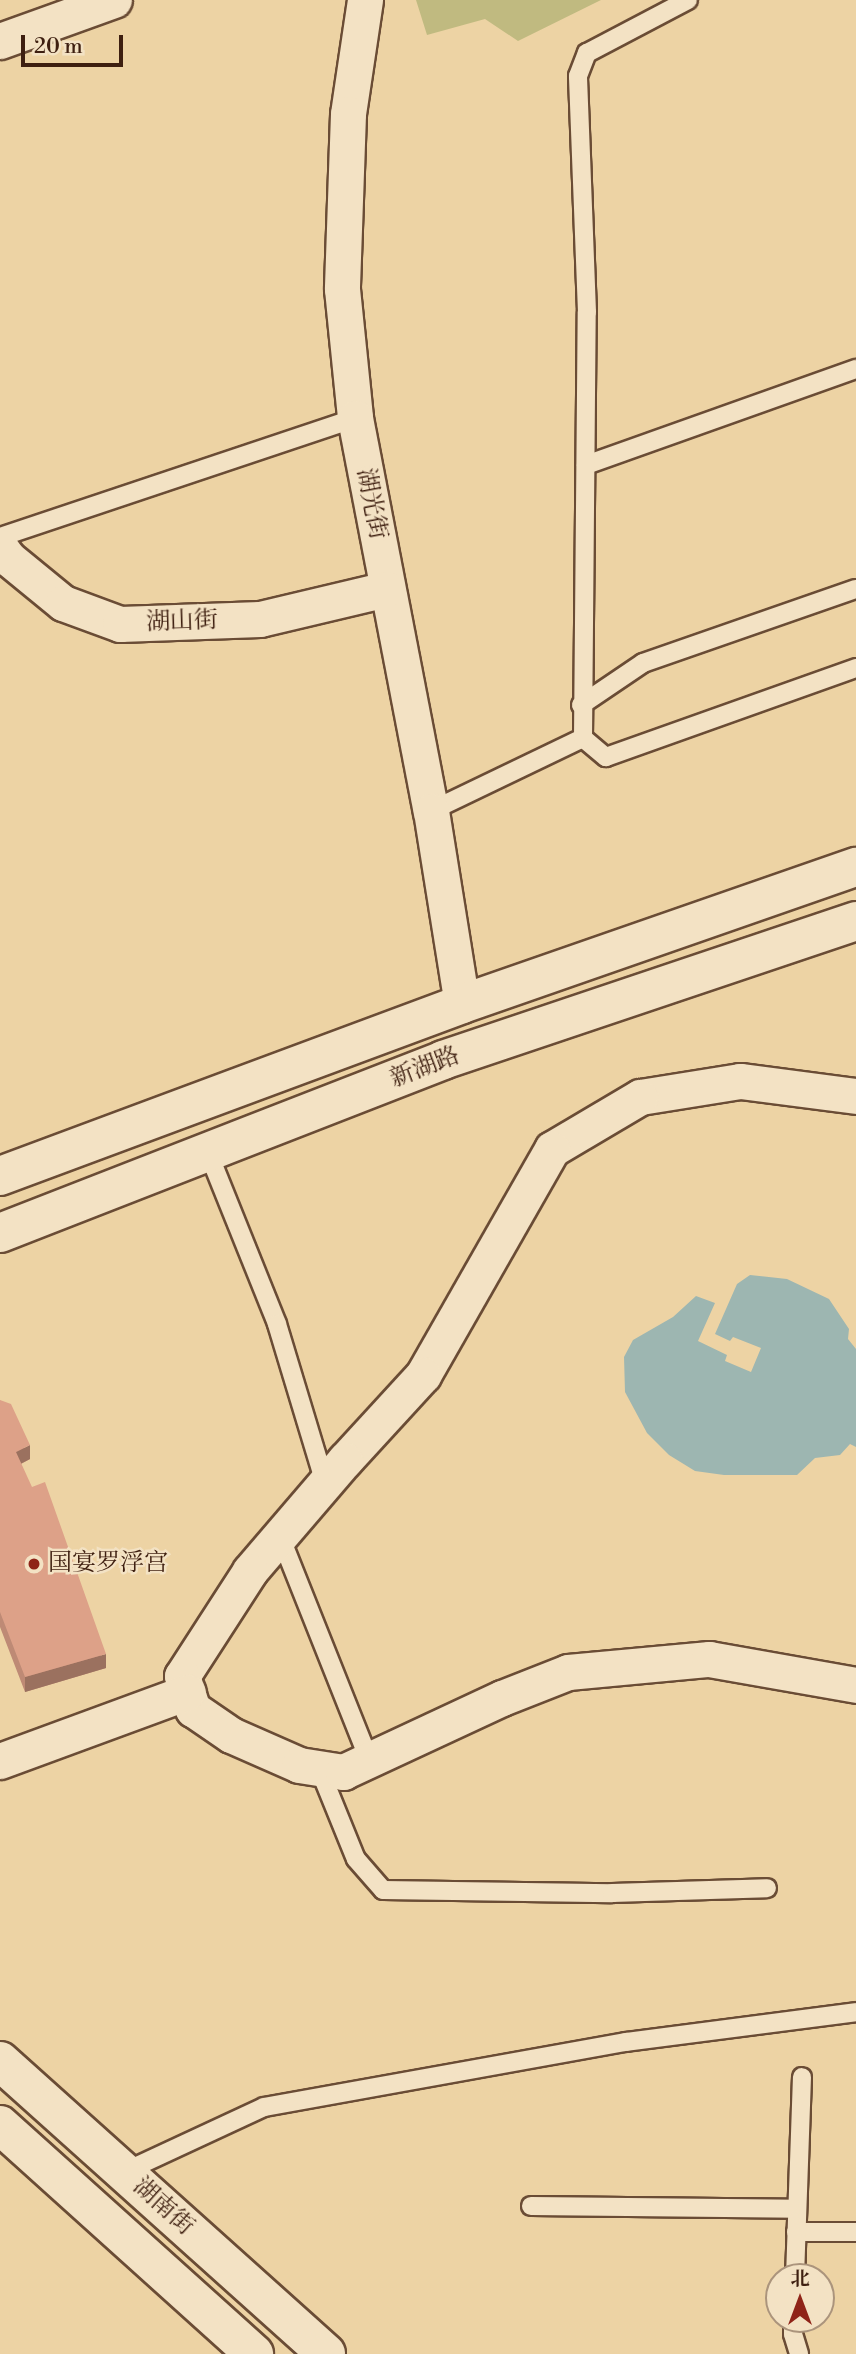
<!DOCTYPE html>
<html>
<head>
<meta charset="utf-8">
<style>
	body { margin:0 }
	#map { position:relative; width:856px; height:2354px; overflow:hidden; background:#edd3a4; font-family:"Libre Bodoni","Noto Serif SC",serif }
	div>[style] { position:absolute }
	.green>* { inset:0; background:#c0ba80 }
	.water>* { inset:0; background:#9db6b1 }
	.roads { filter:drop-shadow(2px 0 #6a4c35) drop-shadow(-2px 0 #6a4c35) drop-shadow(0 2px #6a4c35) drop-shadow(0 -2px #6a4c35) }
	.service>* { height:18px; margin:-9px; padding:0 9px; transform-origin:9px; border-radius:9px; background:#f3e2c4 }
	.minor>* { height:35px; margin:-17.5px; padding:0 17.5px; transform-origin:17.5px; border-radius:17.5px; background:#f3e2c4 }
	.secondary>* { height:38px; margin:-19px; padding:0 19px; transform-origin:19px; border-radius:19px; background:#f3e2c4 }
	.wall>* { inset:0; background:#be8a75 }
	.shaded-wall>* { inset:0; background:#9b715f }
	.building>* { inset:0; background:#dda188 }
	.dots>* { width:19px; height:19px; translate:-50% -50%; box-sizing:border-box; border:4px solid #f3e2c4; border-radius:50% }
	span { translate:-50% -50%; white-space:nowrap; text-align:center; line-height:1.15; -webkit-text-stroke:5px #f3e2c4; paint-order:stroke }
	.street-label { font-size:24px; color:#3e1f10 }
	.poi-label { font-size:24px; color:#3e1f10 }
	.left { translate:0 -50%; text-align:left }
	.north { position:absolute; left:765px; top:2263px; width:70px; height:70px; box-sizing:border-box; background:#f3e2c4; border:2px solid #ab947c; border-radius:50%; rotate:0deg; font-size:19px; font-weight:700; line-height:28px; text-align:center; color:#3e1f10 }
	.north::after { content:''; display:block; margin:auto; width:24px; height:32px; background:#8f2418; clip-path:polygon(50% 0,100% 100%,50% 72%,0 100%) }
	.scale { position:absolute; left:21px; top:35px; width:102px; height:32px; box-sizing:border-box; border:4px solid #3e1f10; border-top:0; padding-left:9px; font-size:21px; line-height:24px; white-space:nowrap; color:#3e1f10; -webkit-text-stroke:5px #f3e2c4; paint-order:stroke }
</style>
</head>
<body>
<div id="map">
	<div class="green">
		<i style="clip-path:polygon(416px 0,601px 0,518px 41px,485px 19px,427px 35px)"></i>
	</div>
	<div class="water">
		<i style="clip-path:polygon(750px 1275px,787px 1279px,829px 1299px,849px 1329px,848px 1339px,856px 1349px,856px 1447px,850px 1444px,840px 1455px,815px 1458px,797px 1475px,724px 1475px,695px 1471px,669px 1455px,647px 1433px,625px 1392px,624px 1357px,633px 1340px,673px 1317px,696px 1296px,715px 1303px,698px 1341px,727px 1355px,725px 1361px,751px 1372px,761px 1348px,733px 1337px,730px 1341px,715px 1334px,737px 1284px)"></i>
	</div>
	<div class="roads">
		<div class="service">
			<i style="left:586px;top:465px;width:287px;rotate:-19.6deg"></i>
			<i style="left:0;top:537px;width:374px;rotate:-18.5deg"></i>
			<i style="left:581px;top:705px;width:75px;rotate:-34.1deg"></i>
			<i style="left:643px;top:663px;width:225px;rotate:-19.2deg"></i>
			<i style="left:583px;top:738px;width:30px;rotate:40deg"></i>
			<i style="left:606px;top:757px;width:265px;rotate:-19.6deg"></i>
			<i style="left:431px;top:811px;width:169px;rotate:-25.7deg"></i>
			<i style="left:583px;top:738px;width:426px;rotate:-89.5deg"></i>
			<i style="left:587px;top:312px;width:236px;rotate:-92.2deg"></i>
			<i style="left:578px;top:76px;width:25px;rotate:-69deg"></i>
			<i style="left:587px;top:53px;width:114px;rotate:-27.7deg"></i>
			<i style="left:208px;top:1152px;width:185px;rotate:68.1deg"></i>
			<i style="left:277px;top:1324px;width:166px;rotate:73.2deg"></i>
			<i style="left:280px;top:1536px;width:241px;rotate:68.3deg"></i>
			<i style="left:319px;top:1768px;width:98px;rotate:67.9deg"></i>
			<i style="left:356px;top:1859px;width:41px;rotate:48.9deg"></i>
			<i style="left:383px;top:1890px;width:229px;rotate:0.8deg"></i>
			<i style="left:612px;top:1893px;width:155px;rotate:-1.8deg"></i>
			<i style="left:124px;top:2172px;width:154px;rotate:-24.9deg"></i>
			<i style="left:264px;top:2107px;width:368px;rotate:-10.2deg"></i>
			<i style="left:626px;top:2042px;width:232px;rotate:-7.4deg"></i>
			<i style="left:531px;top:2206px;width:266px;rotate:0.6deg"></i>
			<i style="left:796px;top:2232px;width:60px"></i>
			<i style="left:795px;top:2277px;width:200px;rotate:-88deg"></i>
			<i style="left:793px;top:2319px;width:15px;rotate:90deg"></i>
			<i style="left:793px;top:2334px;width:21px;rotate:73deg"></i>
		</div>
		<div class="minor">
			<i style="left:365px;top:0;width:115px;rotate:98.5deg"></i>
			<i style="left:348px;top:114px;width:175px;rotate:92deg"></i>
			<i style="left:342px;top:289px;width:130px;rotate:84.2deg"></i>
			<i style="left:355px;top:418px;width:400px;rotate:79.1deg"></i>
			<i style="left:431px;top:811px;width:195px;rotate:80.9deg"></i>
			<i style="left:0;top:41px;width:121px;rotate:-19.8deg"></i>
			<i style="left:0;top:547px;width:14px;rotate:54deg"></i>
			<i style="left:8px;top:558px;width:71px;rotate:39.3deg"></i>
			<i style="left:63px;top:603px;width:61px;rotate:20.2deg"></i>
			<i style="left:120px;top:624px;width:140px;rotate:-2deg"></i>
			<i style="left:260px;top:619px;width:130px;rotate:-13.3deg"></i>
			<i style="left:856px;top:1096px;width:117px;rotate:-172.6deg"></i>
			<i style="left:740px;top:1081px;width:101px;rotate:170.9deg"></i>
			<i style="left:640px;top:1097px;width:102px;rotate:149.4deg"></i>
			<i style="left:552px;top:1149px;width:260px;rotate:119.7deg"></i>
			<i style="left:423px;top:1375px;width:115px;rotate:132.5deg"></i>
			<i style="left:345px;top:1460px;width:146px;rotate:130.6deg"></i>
			<i style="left:250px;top:1571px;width:125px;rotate:122.9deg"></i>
			<i style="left:182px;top:1676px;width:35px;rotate:72deg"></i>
			<i style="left:193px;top:1709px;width:46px;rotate:34.4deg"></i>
			<i style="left:231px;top:1735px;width:74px;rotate:23.8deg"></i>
			<i style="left:299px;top:1765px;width:45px;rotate:9deg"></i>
			<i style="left:343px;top:1772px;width:175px;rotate:-25deg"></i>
			<i style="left:502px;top:1698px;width:71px;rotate:-21.5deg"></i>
			<i style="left:568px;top:1672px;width:142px;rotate:-5.3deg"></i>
			<i style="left:709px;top:1659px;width:149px;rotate:10deg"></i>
			<i style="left:0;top:1761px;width:200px;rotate:-20.2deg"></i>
		</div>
		<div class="secondary">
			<i style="left:0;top:1176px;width:493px;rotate:-20.4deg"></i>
			<i style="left:462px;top:1004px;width:417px;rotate:-19.2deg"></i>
			<i style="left:0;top:1233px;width:476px;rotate:-21.3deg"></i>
			<i style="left:443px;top:1060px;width:436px;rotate:-18.6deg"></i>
			<i style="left:0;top:2061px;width:438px;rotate:41.9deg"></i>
			<i style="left:0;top:2125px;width:342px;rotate:42deg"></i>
		</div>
	</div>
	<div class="wall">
		<i style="clip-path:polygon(0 1400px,30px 1459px,21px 1464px,106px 1668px,25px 1692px,0 1627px)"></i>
	</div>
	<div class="shaded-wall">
		<i style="clip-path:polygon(30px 1445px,30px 1459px,16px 1466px,16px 1452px)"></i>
		<i style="clip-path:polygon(106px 1654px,106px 1668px,25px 1692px,25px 1677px)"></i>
	</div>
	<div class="building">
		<i style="clip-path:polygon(0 1400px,11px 1404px,30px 1445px,16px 1452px,32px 1487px,45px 1482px,106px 1654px,25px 1677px,0 1612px)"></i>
	</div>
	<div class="dots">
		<i style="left:34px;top:1564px;background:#8f2418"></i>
	</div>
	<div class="street-label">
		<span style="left:371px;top:504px;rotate:79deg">湖光街</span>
		<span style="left:182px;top:622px;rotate:-2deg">湖山街</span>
		<span style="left:425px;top:1068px;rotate:-21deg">新湖路</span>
		<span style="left:163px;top:2207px;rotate:42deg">湖南街</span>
	</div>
	<div class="poi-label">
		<span class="left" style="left:48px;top:1564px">国宴罗浮宫</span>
	</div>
	<div class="north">北</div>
	<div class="scale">20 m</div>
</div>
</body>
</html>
